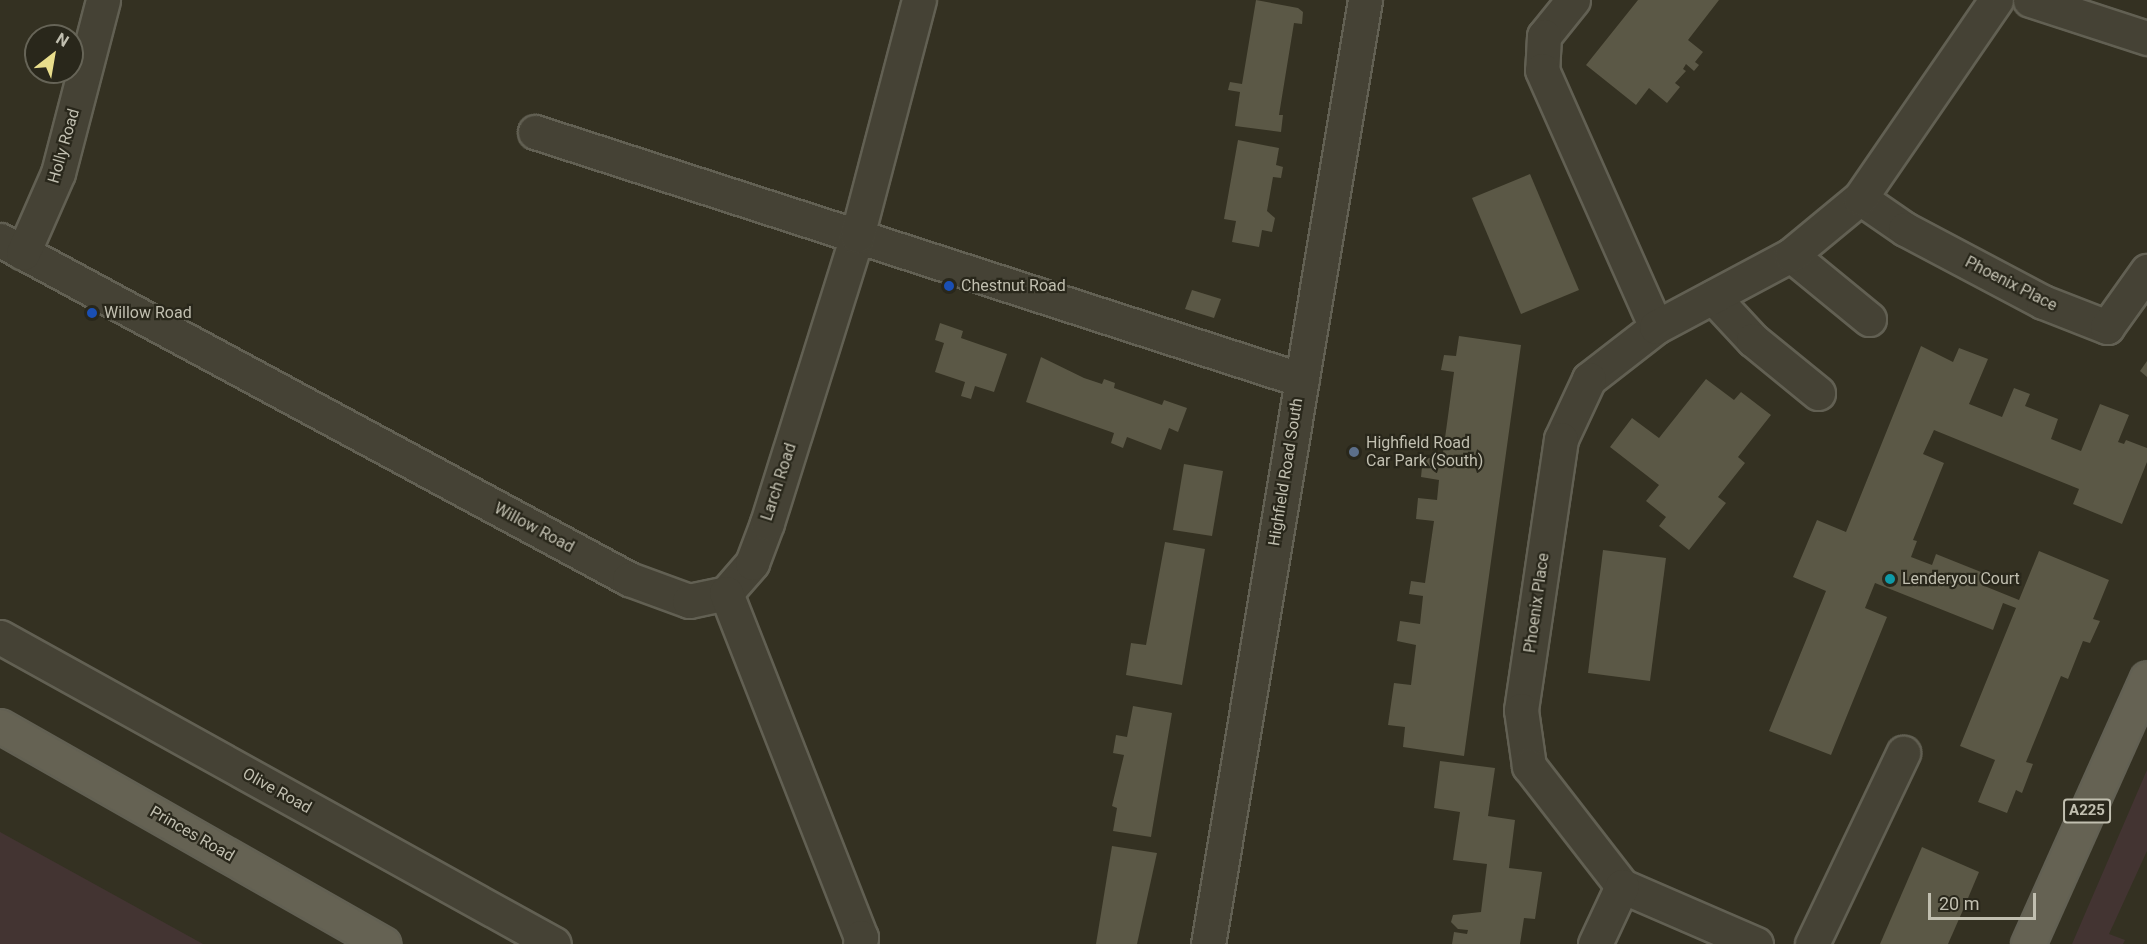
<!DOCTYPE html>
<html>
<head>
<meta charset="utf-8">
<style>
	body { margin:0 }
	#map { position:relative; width:2147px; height:944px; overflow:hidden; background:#343122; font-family:Roboto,sans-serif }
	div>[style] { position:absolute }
	.green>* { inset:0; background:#433432 }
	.building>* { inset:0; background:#5b5846 }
	.roads { filter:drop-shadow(2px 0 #626053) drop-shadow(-2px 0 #626053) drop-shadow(0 2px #626053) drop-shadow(0 -2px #626053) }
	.minor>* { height:33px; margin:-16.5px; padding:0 16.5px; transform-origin:16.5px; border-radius:16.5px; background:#454235 }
	.major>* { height:33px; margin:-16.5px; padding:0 16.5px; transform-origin:16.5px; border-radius:16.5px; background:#656253 }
	.dots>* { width:16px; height:16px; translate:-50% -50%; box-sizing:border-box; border:3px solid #29271b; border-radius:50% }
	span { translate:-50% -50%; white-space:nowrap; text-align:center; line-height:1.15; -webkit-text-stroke:4.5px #29271b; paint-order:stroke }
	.shield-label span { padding:2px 4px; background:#29271b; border:2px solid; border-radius:4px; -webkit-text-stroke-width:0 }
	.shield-label { font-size:15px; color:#c1bfb0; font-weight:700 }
	.street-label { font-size:16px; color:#c1bfb0 }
	.poi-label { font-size:16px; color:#c1bfb0 }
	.left { translate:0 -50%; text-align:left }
	.north { position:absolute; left:24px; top:24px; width:60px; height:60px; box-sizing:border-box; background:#29271b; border:2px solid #666457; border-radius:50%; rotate:31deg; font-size:16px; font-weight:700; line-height:24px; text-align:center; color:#c1bfb0 }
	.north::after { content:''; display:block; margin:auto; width:21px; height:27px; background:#e9de8c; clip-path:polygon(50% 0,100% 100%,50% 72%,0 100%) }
	.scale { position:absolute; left:1928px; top:893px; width:108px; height:27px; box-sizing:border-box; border:3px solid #c1bfb0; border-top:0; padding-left:8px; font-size:18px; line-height:21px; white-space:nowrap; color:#c1bfb0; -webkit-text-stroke:4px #29271b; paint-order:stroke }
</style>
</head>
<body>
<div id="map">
	<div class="green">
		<i style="clip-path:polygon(2147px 770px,2147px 851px,2109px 934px,2125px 940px,2123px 944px,2072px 944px)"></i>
		<i style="clip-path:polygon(0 832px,203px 944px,0 944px)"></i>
	</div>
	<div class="building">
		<i style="clip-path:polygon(1256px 0,1298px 8px,1303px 12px,1302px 24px,1294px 23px,1279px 115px,1283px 115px,1281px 132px,1235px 126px,1240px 92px,1228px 90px,1230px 82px,1242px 84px)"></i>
		<i style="clip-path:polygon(1638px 0,1719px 0,1688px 40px,1703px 52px,1695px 62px,1699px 65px,1694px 71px,1686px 64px,1683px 69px,1686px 71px,1675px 83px,1680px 87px,1667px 103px,1649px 88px,1636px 105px,1586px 65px)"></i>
		<i style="clip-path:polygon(1238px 140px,1279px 148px,1276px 165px,1283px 167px,1281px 178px,1273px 177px,1267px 211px,1275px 218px,1272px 232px,1262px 230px,1259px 247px,1232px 242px,1236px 221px,1224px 219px)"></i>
		<i style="clip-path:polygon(1530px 174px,1579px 290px,1521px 314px,1472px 198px)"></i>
		<i style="clip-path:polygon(1192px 290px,1221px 299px,1214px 318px,1185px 309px)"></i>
		<i style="clip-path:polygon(940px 323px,963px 331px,961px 338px,1007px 354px,994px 392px,975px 386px,971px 399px,961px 396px,965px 382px,935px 372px,944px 343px,935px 340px)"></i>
		<i style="clip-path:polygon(1459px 336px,1521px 345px,1464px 756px,1403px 747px,1405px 727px,1388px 725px,1394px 683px,1411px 685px,1416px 645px,1397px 641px,1400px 621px,1420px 624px,1423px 596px,1409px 594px,1411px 581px,1425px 583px,1434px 521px,1416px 519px,1418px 498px,1437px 500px,1439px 480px,1421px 477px,1423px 457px,1442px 460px,1454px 372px,1441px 370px,1444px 355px,1456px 356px)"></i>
		<i style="clip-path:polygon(1921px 346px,1953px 362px,1959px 348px,1988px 359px,1969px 404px,2002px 417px,2014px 388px,2030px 394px,2025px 406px,2058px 419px,2051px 439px,2081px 451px,2100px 404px,2129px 415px,2118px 442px,2124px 444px,2126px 440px,2147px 448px,2147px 462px,2122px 524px,2073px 504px,2079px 489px,1934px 430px,1923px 454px,1944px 463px,1913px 540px,1917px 541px,1911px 557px,1932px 565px,1936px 554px,1986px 574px,1982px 585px,2019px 600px,2039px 551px,2109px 580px,2093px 619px,2100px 621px,2090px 643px,2083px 641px,2068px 679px,2061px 676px,2026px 762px,2033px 764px,2022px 793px,2016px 790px,2007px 813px,1978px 802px,1995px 760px,1960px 746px,2016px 608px,2003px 603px,1993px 630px,1875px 583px,1865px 608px,1887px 617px,1831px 755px,1769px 731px,1826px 591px,1793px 577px,1817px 520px,1846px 532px)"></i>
		<i style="clip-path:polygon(1041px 357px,1084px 378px,1102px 384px,1104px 379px,1115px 383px,1114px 388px,1162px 405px,1164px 400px,1187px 408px,1178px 432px,1169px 428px,1161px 450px,1127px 437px,1123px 448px,1111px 443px,1114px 433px,1026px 402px)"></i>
		<i style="clip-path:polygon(2147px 361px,2147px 377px,2140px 371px)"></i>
		<i style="clip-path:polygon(1706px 379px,1734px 400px,1741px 392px,1771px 415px,1738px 457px,1745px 463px,1718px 497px,1726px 503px,1689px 550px,1659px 526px,1666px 517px,1646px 501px,1659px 485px,1610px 447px,1632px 418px,1659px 438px)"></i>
		<i style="clip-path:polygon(1184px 464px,1223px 471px,1212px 536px,1173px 530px)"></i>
		<i style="clip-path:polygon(1165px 542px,1205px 549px,1182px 685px,1126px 675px,1131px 643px,1146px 645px)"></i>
		<i style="clip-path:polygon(1603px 550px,1666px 558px,1650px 681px,1588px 673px)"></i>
		<i style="clip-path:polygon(1133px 706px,1172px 713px,1151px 837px,1113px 831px,1117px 808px,1112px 806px,1124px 755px,1113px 753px,1116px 735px,1127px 737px)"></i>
		<i style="clip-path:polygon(1440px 761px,1495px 768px,1488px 816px,1515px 820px,1509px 868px,1542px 872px,1535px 919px,1524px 918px,1520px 944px,1452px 944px,1454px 932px,1467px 934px,1468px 930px,1458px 929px,1451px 922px,1453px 915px,1481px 912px,1487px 864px,1453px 860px,1460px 812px,1434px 808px)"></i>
		<i style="clip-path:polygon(1112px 846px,1157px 853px,1137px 944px,1096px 944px)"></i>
		<i style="clip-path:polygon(1922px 847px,1979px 872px,1963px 910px,1948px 944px,1880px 944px)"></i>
	</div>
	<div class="roads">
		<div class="minor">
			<i style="left:1573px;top:0;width:46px;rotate:128.9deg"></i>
			<i style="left:1544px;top:36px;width:34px;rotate:93deg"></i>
			<i style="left:1542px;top:70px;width:281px;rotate:66.1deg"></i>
			<i style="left:1656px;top:327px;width:85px;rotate:142.2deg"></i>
			<i style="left:1589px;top:379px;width:66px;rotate:115deg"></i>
			<i style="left:1561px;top:439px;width:274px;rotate:98.4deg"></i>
			<i style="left:1521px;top:710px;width:57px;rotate:81.9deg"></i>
			<i style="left:1529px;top:766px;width:152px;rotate:52.2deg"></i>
			<i style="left:1622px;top:886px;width:146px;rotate:23.4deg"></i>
			<i style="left:2030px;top:0;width:123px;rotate:18deg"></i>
			<i style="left:535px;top:132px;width:806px;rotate:17.92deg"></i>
			<i style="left:1860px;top:198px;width:55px;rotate:34.6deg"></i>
			<i style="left:1905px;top:229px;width:156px;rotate:27.9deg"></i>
			<i style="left:2043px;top:302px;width:69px;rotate:21.3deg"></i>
			<i style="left:2107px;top:327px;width:69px;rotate:-54.5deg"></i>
			<i style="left:0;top:240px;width:715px;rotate:28.32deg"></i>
			<i style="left:629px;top:579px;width:64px;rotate:20.1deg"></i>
			<i style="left:689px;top:601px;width:38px;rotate:-12deg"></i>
			<i style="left:23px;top:253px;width:87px;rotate:-66.4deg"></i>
			<i style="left:58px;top:173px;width:179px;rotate:-75.4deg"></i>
			<i style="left:1791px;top:255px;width:101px;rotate:39.4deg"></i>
			<i style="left:1713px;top:297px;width:59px;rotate:47.1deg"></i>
			<i style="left:1753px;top:340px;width:84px;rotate:39.2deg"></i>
			<i style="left:1656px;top:327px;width:153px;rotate:-28.1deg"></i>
			<i style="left:1791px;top:255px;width:89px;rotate:-39.6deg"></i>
			<i style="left:1860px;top:198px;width:240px;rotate:-55.5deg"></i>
			<i style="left:726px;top:593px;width:40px;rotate:-49deg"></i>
			<i style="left:752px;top:563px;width:43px;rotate:-69.4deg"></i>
			<i style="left:767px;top:523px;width:301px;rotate:-72.6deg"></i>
			<i style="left:857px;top:236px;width:244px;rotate:-75.3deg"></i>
			<i style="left:726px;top:593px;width:370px;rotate:68.6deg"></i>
			<i style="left:861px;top:937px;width:7px;rotate:98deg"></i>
			<i style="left:0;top:637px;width:633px;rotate:28.99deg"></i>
			<i style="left:1208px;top:944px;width:957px;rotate:-80.56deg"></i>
			<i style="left:1595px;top:944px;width:64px;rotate:-65deg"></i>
			<i style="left:1812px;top:944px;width:212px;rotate:-64.5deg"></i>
		</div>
		<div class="major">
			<i style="left:0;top:726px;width:441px;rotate:29.6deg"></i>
			<i style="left:2028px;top:944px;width:291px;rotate:-65.9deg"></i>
		</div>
	</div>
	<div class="dots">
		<i style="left:949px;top:286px;background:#1a4fb4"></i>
		<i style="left:92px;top:313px;background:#1a4fb4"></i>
		<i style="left:1354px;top:452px;background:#5c6f8a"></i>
		<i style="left:1890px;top:579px;background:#0f9aa8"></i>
	</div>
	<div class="shield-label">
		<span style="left:2087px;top:811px">A225</span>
	</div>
	<div class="street-label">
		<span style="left:64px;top:146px;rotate:-74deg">Holly Road</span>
		<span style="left:2011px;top:284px;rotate:27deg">Phoenix Place</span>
		<span style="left:1286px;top:472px;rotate:-81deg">Highfield Road South</span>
		<span style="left:779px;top:482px;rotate:-72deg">Larch Road</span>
		<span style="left:534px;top:528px;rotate:28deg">Willow Road</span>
		<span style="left:1537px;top:603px;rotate:-82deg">Phoenix Place</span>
		<span style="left:277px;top:791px;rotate:29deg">Olive Road</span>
		<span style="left:192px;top:834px;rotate:30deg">Princes Road</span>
	</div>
	<div class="poi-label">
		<span class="left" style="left:961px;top:286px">Chestnut Road</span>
		<span class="left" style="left:104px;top:313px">Willow Road</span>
		<span class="left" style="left:1366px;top:452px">Highfield Road<br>Car Park (South)</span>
		<span class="left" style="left:1902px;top:579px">Lenderyou Court</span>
	</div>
	<div class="north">N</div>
	<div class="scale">20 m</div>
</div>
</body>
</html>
